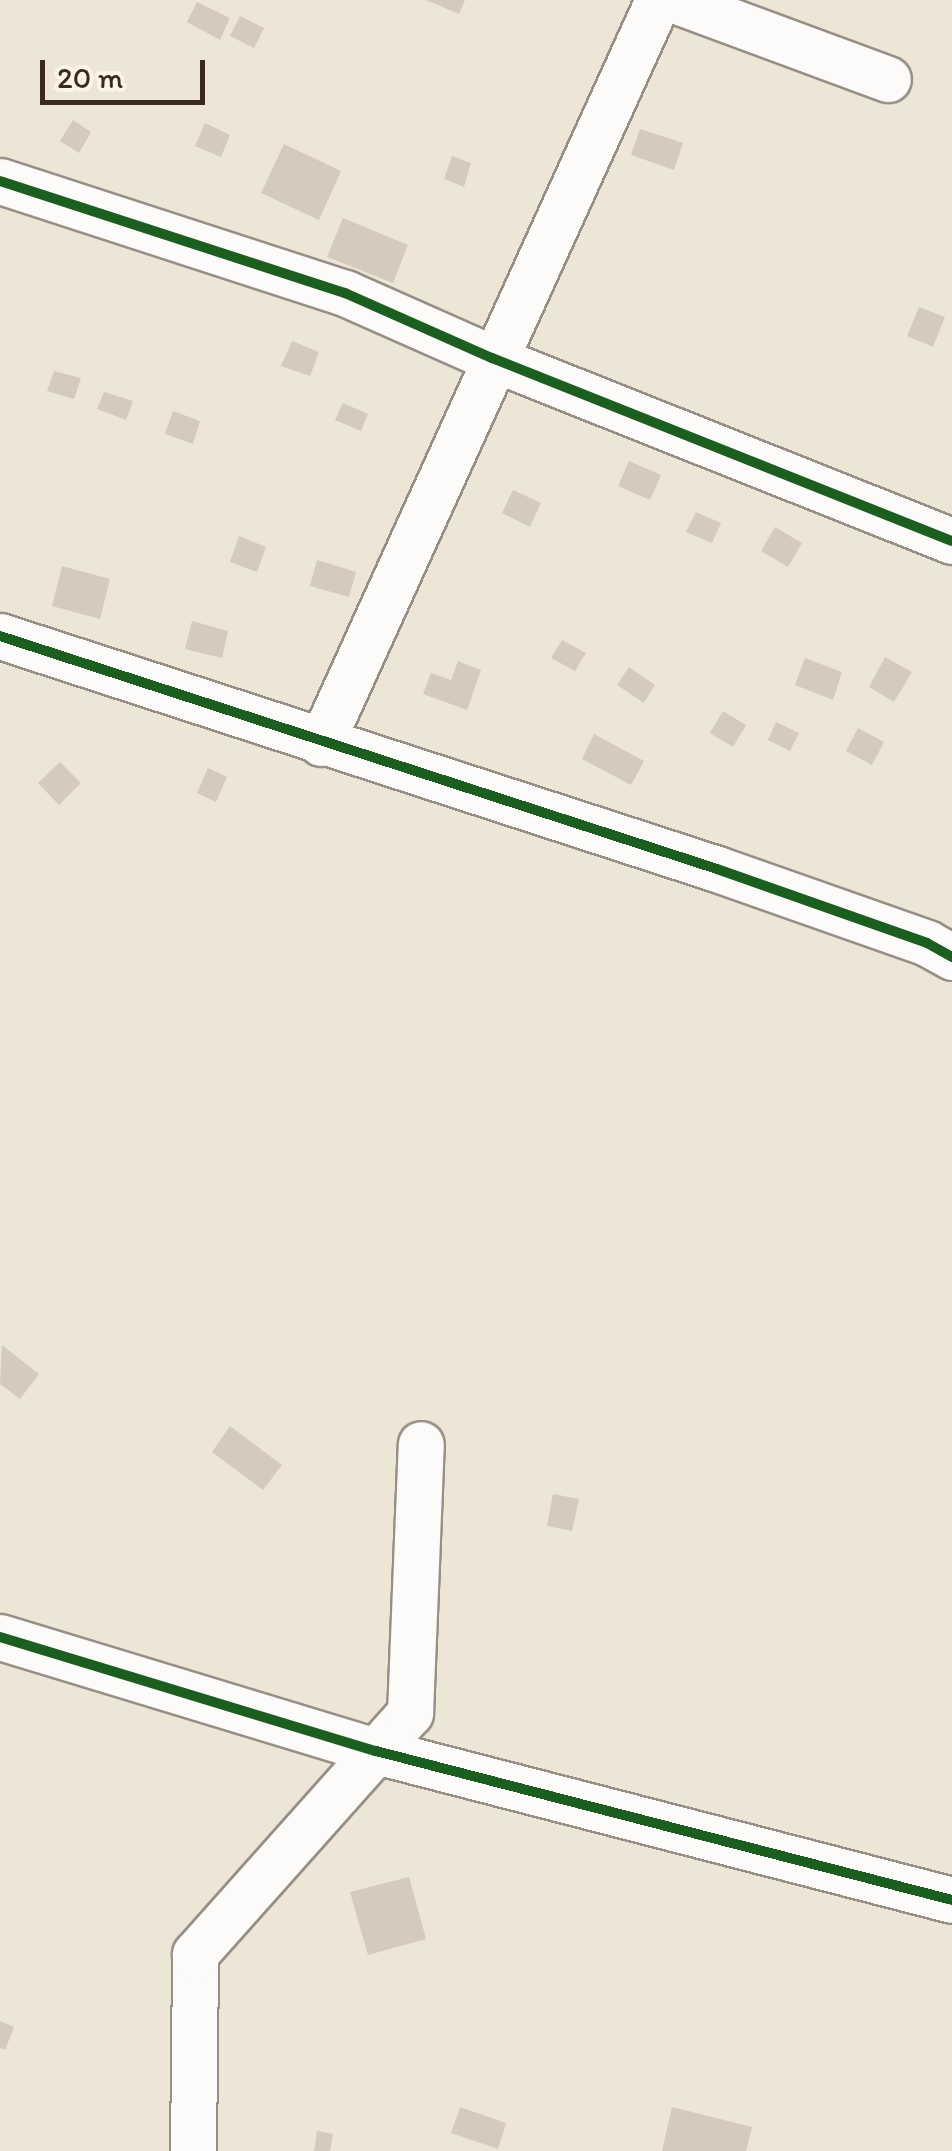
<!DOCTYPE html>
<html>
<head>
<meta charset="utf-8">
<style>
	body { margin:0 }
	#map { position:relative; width:952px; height:2151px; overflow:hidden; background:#ede6d7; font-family:Itim,sans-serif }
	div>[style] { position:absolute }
	.building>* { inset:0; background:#d4cabd }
	.roads { filter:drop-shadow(2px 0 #958f86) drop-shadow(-2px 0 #958f86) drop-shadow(0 2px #958f86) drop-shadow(0 -2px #958f86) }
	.minor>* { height:45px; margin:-22.5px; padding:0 22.5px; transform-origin:22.5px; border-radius:22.5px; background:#fcfbf9 }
	.cycleway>* { height:10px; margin:-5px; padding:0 5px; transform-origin:5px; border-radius:5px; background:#1b5e20 }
	span { translate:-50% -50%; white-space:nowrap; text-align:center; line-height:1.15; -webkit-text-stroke:8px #fcf5e5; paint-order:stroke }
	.scale { position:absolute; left:40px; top:60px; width:165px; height:45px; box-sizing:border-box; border:5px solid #3b2a1e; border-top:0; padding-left:12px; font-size:30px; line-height:35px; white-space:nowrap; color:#3b2a1e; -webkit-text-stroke:8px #fcf5e5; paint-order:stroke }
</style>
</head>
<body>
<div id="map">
	<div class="building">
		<i style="clip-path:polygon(426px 0,465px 0,459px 14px)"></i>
		<i style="clip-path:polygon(197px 2px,230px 18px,220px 40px,187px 22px)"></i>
		<i style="clip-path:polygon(240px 16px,264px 28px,254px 48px,230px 36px)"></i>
		<i style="clip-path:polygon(73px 120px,91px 132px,79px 153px,60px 141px)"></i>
		<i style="clip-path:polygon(205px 123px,230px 135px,221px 157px,195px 146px)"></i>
		<i style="clip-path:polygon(640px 129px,683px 143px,674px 170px,631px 155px)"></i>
		<i style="clip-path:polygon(284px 144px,341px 171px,319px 220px,261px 193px)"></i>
		<i style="clip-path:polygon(452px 156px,471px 163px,464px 187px,444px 179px)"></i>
		<i style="clip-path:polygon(343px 218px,408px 245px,393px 283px,327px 257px)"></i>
		<i style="clip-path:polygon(919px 307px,945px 317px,933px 347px,907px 336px)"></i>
		<i style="clip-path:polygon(292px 341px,319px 352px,310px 376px,281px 366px)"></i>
		<i style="clip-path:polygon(54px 371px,81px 378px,74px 399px,47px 391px)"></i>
		<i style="clip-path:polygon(104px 392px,133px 401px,126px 420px,97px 409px)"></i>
		<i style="clip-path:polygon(343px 403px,368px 414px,361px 431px,335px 420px)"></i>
		<i style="clip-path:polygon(173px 411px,200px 421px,193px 444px,165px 434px)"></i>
		<i style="clip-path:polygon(629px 461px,661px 475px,650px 500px,618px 486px)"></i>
		<i style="clip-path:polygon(513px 490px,541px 503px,530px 527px,502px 513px)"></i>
		<i style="clip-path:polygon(696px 512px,721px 523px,712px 543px,686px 532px)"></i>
		<i style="clip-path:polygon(775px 527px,802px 543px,788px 567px,761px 551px)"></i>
		<i style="clip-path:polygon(239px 536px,266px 547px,257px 572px,230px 562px)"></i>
		<i style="clip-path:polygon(317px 560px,356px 572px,349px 597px,310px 586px)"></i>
		<i style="clip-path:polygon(62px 566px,110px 579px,100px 619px,52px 606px)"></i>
		<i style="clip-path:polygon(192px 621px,228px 631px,222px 658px,185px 649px)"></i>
		<i style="clip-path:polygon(562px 640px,586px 653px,575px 671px,551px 658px)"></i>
		<i style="clip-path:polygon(885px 657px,912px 672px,894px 702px,869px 687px)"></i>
		<i style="clip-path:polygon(805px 658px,842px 672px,833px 700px,795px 685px)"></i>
		<i style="clip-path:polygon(458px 661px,481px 670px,467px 710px,423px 694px,431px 673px,451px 680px)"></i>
		<i style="clip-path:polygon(629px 667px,655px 685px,644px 703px,617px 685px)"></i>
		<i style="clip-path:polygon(723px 711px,746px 725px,733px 747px,710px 733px)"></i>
		<i style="clip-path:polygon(776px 722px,799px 733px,790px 751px,768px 740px)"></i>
		<i style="clip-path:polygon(858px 728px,884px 742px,872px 765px,846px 751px)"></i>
		<i style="clip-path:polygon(594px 734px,644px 761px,631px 785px,582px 759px)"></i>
		<i style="clip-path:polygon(60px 762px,81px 783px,59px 805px,38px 783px)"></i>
		<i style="clip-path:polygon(208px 768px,227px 777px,216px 802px,197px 793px)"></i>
		<i style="clip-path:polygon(2px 1345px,39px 1374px,20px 1399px,0 1384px)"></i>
		<i style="clip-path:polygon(230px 1426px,282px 1465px,263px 1490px,212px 1452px)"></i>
		<i style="clip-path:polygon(553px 1494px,579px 1499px,572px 1531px,547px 1526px)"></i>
		<i style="clip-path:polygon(409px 1877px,426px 1939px,368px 1955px,350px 1892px)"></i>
		<i style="clip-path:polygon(0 2021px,14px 2027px,5px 2050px,0 2048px)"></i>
		<i style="clip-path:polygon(460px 2107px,506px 2123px,498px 2149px,451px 2133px)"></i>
		<i style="clip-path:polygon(672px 2107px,752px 2127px,746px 2151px,662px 2151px)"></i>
		<i style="clip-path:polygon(317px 2131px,333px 2134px,330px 2151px,314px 2151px)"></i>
	</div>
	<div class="roads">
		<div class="minor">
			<i style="left:674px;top:0;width:228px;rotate:20.3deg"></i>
			<i style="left:0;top:181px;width:363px;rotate:18deg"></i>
			<i style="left:345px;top:293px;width:161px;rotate:23.9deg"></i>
			<i style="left:492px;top:358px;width:495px;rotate:21.7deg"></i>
			<i style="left:0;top:636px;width:754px;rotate:18deg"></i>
			<i style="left:717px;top:869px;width:223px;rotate:19.4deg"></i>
			<i style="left:927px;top:943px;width:29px;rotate:29deg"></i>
			<i style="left:321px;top:743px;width:816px;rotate:-65.6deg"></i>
			<i style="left:0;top:1637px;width:393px;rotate:16.9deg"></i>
			<i style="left:376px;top:1751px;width:595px;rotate:14.5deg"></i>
			<i style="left:193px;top:2151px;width:197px;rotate:-89.4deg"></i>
			<i style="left:195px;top:1954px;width:323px;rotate:-48.3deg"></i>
			<i style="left:410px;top:1713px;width:269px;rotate:-87.7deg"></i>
		</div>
	</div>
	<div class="cycleway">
		<i style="left:0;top:181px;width:363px;rotate:18deg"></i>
		<i style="left:345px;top:293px;width:161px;rotate:23.9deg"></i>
		<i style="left:492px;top:358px;width:495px;rotate:21.7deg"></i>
		<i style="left:0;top:636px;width:754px;rotate:18deg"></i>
		<i style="left:717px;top:869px;width:223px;rotate:19.4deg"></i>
		<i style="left:927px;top:943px;width:29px;rotate:29deg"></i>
		<i style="left:0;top:1637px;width:393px;rotate:16.9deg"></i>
		<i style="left:376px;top:1751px;width:595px;rotate:14.5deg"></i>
	</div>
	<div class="scale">20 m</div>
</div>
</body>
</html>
